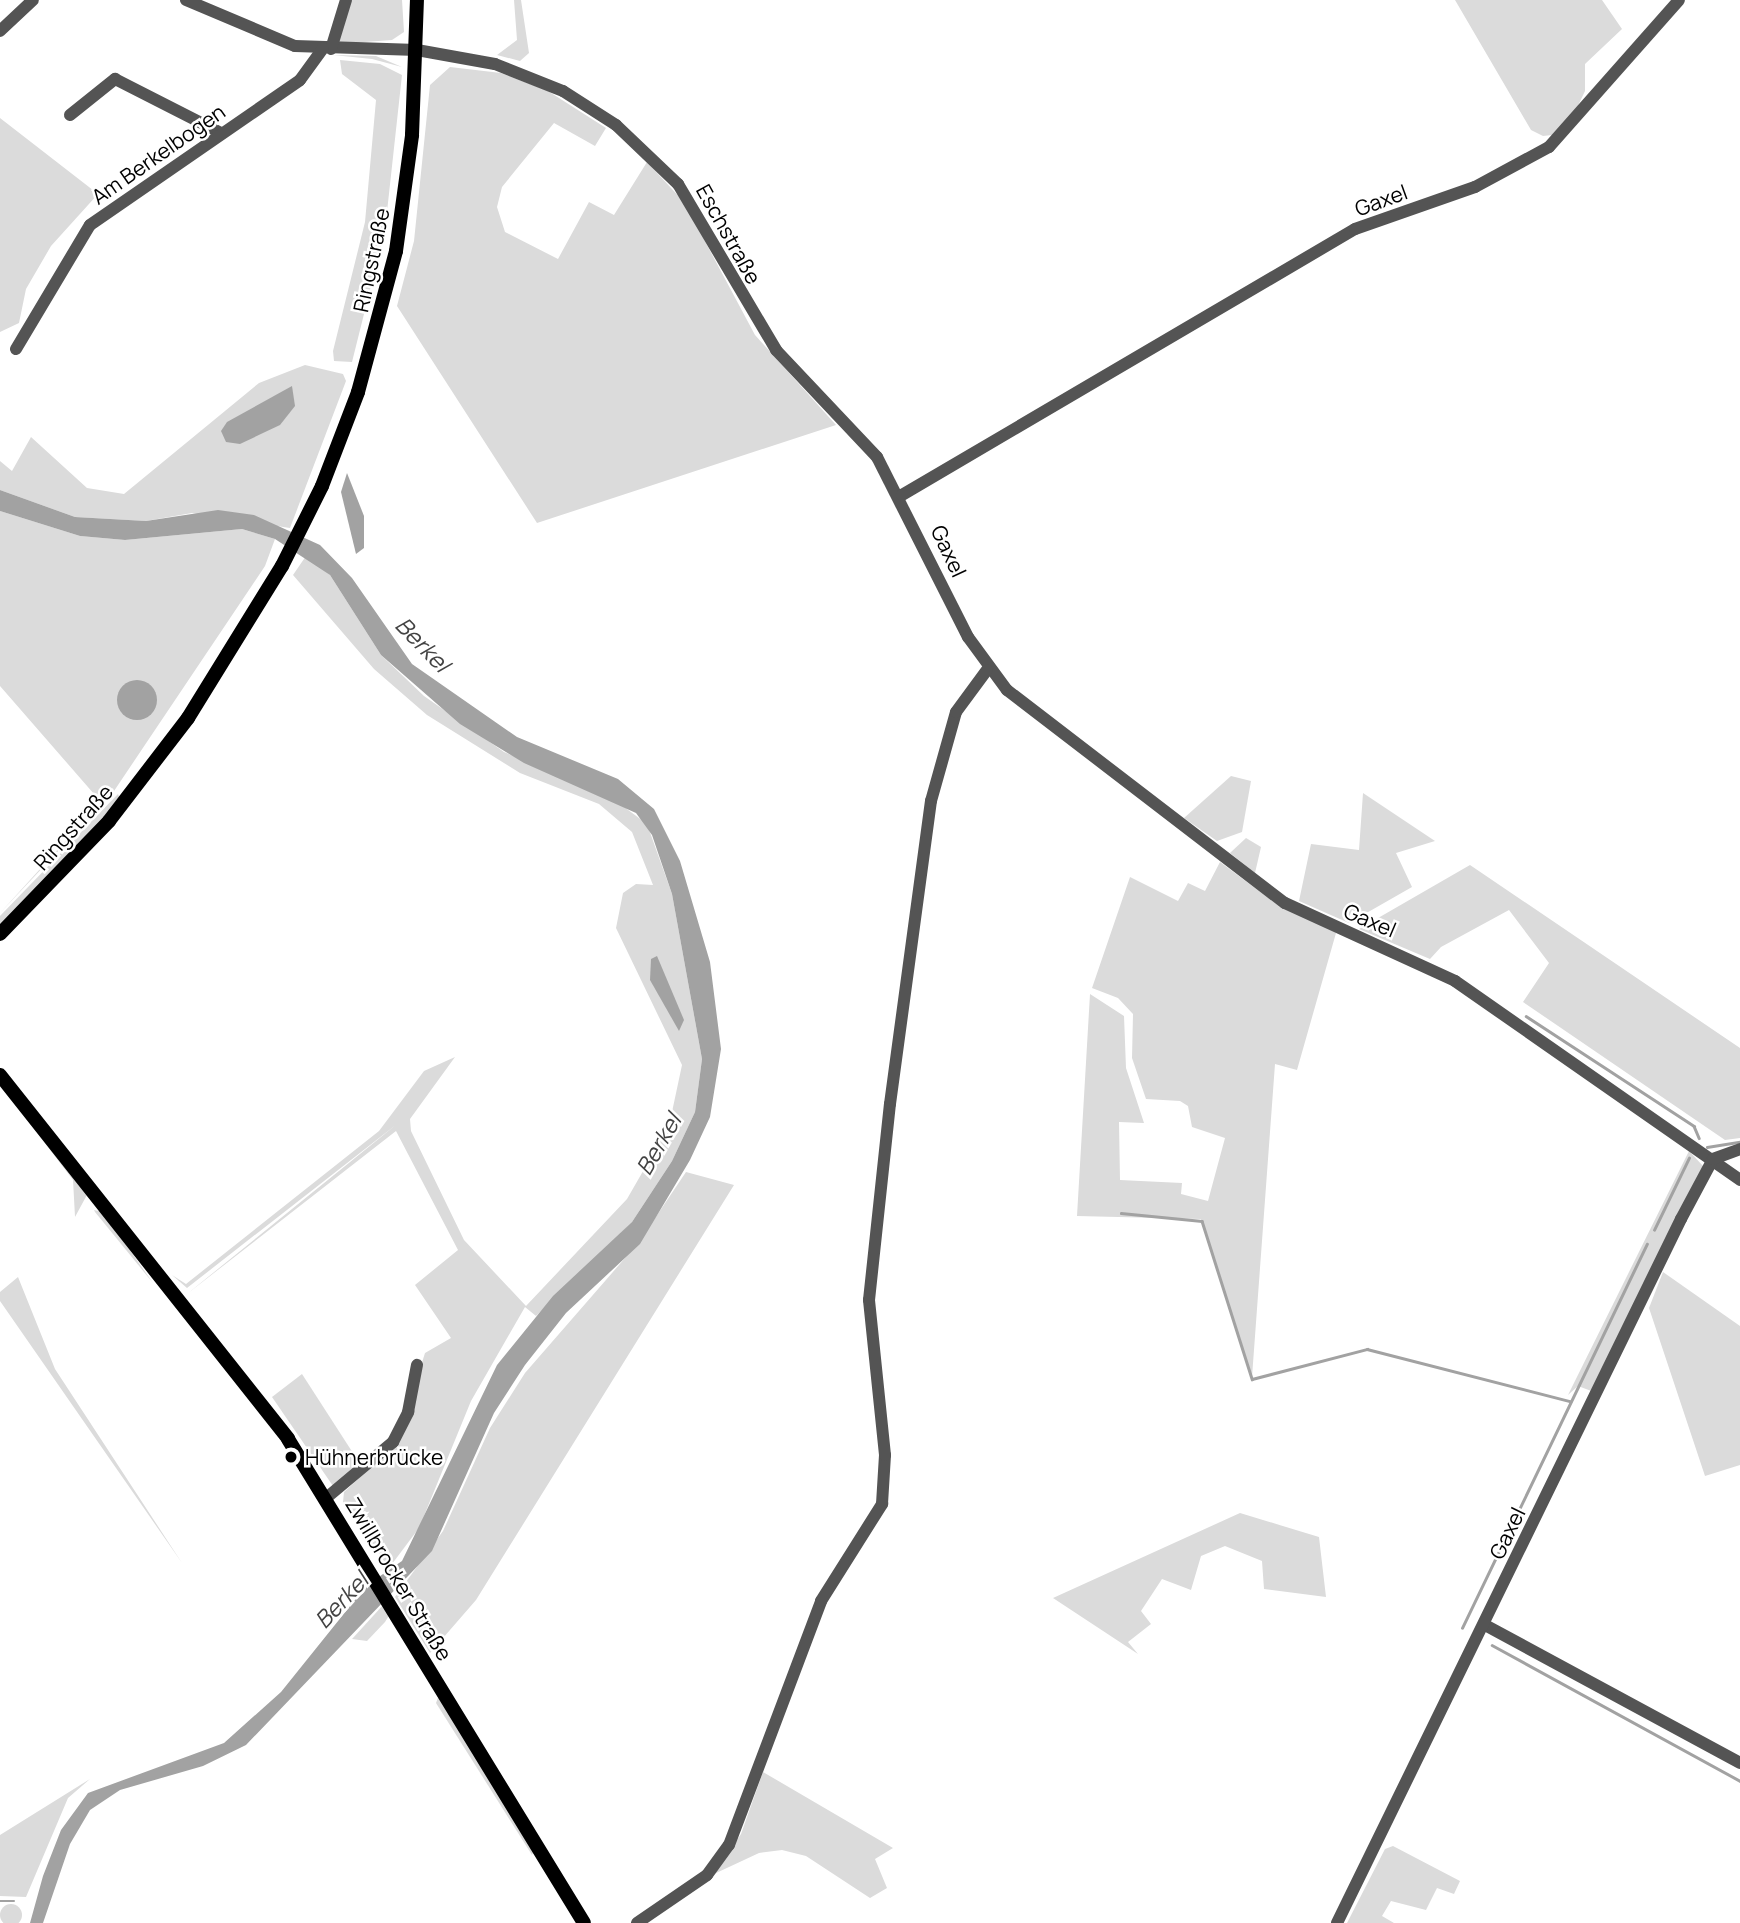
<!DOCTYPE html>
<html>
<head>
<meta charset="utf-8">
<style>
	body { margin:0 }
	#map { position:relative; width:1740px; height:1923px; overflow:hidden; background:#fff; font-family:Manrope,sans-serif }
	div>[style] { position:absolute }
	.green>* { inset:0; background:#dbdbdb }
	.round { border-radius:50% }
	.water>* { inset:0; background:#a2a2a2 }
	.stream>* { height:2.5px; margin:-1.25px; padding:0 1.25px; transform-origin:1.25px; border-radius:1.25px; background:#a2a2a2 }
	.minor>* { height:12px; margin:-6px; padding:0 6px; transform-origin:6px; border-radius:6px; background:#545454 }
	.major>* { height:14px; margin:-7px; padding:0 7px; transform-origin:7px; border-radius:7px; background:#000 }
	.dots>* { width:19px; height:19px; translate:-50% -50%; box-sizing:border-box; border:4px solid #fff; border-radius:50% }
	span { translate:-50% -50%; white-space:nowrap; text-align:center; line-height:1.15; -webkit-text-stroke:5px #fff; paint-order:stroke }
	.street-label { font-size:21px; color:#000 }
	.poi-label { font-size:21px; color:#000 }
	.left { translate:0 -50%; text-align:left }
	.water-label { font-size:23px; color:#434343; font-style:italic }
</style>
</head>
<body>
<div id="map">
	<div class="green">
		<i style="clip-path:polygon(350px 0,402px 0,404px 32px,392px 40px,337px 44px)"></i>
		<i style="clip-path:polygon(514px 0,521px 0,529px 53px,520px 61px,497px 55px,517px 40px)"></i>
		<i style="clip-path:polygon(1455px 0,1602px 0,1622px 29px,1585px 64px,1585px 91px,1575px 112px,1552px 135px,1543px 136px,1531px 130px)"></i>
		<i style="clip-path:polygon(333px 55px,376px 56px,402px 67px,372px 59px)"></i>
		<i style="clip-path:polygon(340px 60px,380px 64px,402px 75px,385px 230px,352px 362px,334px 361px,333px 351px,365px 222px,376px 100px,342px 74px)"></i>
		<i style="clip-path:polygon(450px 67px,501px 73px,548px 91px,606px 128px,595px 146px,554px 123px,502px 187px,497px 207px,505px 232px,558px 259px,589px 202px,614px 215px,647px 162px,684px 202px,755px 335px,836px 425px,537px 523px,397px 306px,414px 241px,430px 85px)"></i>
		<i style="clip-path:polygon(0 118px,98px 194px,51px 246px,26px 289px,19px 323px,0 332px)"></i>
		<i style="clip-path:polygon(305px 365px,343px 374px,346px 381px,290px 528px,192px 513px,146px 521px,75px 517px,0 490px,0 461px,12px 471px,31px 437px,87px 488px,124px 494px,259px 383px)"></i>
		<i style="clip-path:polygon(0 511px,80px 536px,125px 540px,242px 529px,275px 539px,265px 566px,112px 794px,0 913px,101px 802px,0 686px)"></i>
		<i style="clip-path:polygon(306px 556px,330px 575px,381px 655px,424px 696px,504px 752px,608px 795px,647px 824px,672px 894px,702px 1059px,695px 1112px,672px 1161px,632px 1222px,536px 1316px,525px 1307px,471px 1401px,419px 1528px,389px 1568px,343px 1502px,344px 1492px,396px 1444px,425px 1353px,451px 1338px,415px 1285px,458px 1250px,396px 1131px,187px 1294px,397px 1124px,187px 1288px,172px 1275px,186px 1284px,379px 1131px,424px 1071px,455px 1057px,410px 1119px,411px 1131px,464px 1240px,526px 1306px,627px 1199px,669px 1126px,682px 1065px,616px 928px,623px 893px,636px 884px,653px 885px,632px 832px,599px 804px,520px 773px,427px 715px,374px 669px,293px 575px)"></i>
		<i style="clip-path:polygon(1231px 776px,1251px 781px,1242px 832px,1217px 841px,1184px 818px)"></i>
		<i style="clip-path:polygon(1363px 793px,1435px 841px,1396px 853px,1412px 887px,1349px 923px,1299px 901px,1311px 844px,1359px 850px)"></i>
		<i style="clip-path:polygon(118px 794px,120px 799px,0 926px,0 916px)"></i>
		<i style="clip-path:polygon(1246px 838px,1261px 847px,1255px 873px,1230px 853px)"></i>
		<i style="clip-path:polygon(1220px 862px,1267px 897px,1336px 933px,1297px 1070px,1275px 1064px,1252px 1377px,1201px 1219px,1077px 1216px,1090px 994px,1124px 1016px,1126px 1068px,1144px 1123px,1119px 1122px,1120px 1180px,1182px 1183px,1181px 1194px,1208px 1201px,1225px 1138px,1192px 1127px,1188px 1106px,1180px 1101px,1146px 1099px,1132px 1058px,1133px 1014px,1118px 998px,1092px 988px,1130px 877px,1178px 901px,1188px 883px,1205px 891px)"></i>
		<i style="clip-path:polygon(1470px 865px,1740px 1048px,1740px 1138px,1725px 1140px,1523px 1002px,1549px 963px,1509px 910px,1441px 947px,1430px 959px,1359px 929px)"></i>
		<i style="clip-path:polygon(0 1084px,88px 1193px,75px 1217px,73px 1180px)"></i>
		<i style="clip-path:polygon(1689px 1151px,1703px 1166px,1594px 1392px,1578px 1386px,1568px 1395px)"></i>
		<i style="clip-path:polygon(686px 1172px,734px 1185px,476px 1600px,430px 1653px,395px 1597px,443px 1531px,490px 1428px,525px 1373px,639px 1242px)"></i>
		<i style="clip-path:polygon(94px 1210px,103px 1212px,153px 1283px,95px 1212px)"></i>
		<i style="clip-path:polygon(1663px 1272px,1740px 1326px,1740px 1465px,1705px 1476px,1649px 1308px)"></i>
		<i style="clip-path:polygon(18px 1277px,55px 1369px,182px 1563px,0 1301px,0 1292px)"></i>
		<i style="clip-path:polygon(302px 1374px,362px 1467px,333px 1486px,272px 1397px)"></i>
		<i style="clip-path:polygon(1240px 1513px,1319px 1537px,1326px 1597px,1264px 1589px,1262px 1561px,1225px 1546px,1201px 1556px,1191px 1590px,1162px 1579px,1141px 1611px,1151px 1624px,1128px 1642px,1138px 1654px,1053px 1598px)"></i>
		<i style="clip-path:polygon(384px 1604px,390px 1614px,385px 1622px,367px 1641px,352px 1639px)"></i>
		<i style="clip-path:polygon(439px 1695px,534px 1850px,532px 1855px,436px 1703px)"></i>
		<i style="clip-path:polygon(763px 1772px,893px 1848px,875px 1859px,887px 1888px,870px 1898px,806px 1856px,782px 1850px,759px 1853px,714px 1874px,741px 1834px)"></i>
		<i style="clip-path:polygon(90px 1779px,68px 1798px,26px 1897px,0 1896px,0 1835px)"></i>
		<i style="clip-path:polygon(1393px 1846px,1460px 1881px,1454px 1894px,1437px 1888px,1426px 1910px,1391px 1901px,1382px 1916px,1394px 1923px,1347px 1923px,1385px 1849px)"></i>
		<i class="round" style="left:0;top:1904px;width:22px;height:22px"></i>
	</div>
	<div class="water">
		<i style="clip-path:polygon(292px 386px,295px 406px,280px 425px,240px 444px,226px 442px,221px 431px,227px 422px)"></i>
		<i style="clip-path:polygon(347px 473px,364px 516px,364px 548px,356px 554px,341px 492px)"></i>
		<i style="clip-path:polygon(0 490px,75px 517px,146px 521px,218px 510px,254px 515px,320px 545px,352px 578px,412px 664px,517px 737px,618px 779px,654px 809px,680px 861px,710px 962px,721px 1049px,710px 1117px,690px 1160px,640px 1244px,566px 1313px,525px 1365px,494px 1413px,432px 1551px,246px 1745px,203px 1766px,120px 1790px,90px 1810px,70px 1844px,43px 1923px,30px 1923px,43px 1876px,61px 1830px,88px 1793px,224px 1743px,281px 1692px,367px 1585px,402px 1561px,497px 1365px,553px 1296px,632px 1222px,672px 1161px,695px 1112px,702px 1059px,672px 894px,652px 835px,636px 813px,524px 763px,460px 724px,381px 655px,330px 575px,275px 539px,242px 529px,125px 540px,80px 536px,0 511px)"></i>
		<i class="round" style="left:117px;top:680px;width:40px;height:40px"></i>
		<i style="clip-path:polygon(657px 956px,684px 1020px,679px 1031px,650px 980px,651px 959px)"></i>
	</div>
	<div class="stream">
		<i style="left:1526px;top:1016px;width:201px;rotate:33.2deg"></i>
		<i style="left:1694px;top:1126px;width:13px;rotate:67deg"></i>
		<i style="left:1707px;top:1147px;width:33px;rotate:-9deg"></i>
		<i style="left:1121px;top:1213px;width:81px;rotate:5.6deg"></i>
		<i style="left:1202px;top:1221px;width:166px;rotate:72.4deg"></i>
		<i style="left:1252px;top:1379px;width:119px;rotate:-14.6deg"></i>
		<i style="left:1367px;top:1349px;width:210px;rotate:14.4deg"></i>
		<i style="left:1654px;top:1230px;width:80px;rotate:-64.1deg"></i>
		<i style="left:1462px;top:1628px;width:426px;rotate:-64.3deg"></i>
		<i style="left:1492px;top:1645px;width:283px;rotate:28.7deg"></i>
		<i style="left:0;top:1901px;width:14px"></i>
	</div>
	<div class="minor">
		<i style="left:186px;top:0;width:118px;rotate:22.9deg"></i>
		<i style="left:295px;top:46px;width:122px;rotate:1.9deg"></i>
		<i style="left:417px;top:50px;width:79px;rotate:10.2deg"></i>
		<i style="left:495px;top:64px;width:73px;rotate:21.7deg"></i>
		<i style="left:563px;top:91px;width:63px;rotate:32.7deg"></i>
		<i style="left:616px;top:125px;width:86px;rotate:43.6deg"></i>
		<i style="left:678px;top:184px;width:193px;rotate:59.4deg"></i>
		<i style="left:776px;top:350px;width:147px;rotate:46.7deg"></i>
		<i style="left:877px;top:457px;width:202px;rotate:63.2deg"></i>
		<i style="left:968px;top:637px;width:66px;rotate:53.7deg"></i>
		<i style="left:1007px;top:690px;width:350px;rotate:37.5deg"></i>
		<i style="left:1285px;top:903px;width:187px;rotate:24.6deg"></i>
		<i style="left:1455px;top:981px;width:348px;rotate:34.9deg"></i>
		<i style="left:0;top:31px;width:45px;rotate:-43.2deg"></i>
		<i style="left:331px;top:49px;width:51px;rotate:-73deg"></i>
		<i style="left:70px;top:115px;width:58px;rotate:-38.7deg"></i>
		<i style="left:115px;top:79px;width:119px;rotate:27deg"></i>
		<i style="left:16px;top:349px;width:144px;rotate:-59.2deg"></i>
		<i style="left:90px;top:225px;width:255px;rotate:-34.6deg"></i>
		<i style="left:300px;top:80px;width:39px;rotate:-54deg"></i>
		<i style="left:902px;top:495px;width:525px;rotate:-30.42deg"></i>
		<i style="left:1355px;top:229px;width:127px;rotate:-19.3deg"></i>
		<i style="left:1475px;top:187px;width:84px;rotate:-28.4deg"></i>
		<i style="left:1549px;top:147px;width:196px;rotate:-48.5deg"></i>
		<i style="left:325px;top:1499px;width:89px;rotate:-40deg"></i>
		<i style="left:393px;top:1442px;width:34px;rotate:-63deg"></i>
		<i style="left:408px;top:1412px;width:48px;rotate:-79.2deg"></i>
		<i style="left:1485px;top:1625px;width:290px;rotate:28.4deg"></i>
		<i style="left:637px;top:1923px;width:85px;rotate:-34.4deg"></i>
		<i style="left:707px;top:1875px;width:37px;rotate:-54deg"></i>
		<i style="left:729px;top:1845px;width:261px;rotate:-69.3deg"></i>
		<i style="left:821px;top:1601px;width:115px;rotate:-57.8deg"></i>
		<i style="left:882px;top:1504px;width:49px;rotate:-86.5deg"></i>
		<i style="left:885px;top:1455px;width:156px;rotate:-95.9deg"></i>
		<i style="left:869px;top:1300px;width:197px;rotate:-83.9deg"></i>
		<i style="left:890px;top:1104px;width:306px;rotate:-82.3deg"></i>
		<i style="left:931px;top:801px;width:92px;rotate:-74.3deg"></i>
		<i style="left:956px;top:712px;width:52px;rotate:-53.6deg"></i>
		<i style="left:1337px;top:1923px;width:784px;rotate:-63.96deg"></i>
		<i style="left:1681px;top:1219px;width:68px;rotate:-61.9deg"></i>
		<i style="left:1713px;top:1159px;width:29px;rotate:-20deg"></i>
	</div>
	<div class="major">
		<i style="left:0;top:934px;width:157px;rotate:-46deg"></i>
		<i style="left:109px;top:821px;width:130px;rotate:-52.5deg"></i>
		<i style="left:188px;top:718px;width:179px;rotate:-58.3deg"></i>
		<i style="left:282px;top:566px;width:89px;rotate:-63.4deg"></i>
		<i style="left:322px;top:486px;width:101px;rotate:-69deg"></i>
		<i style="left:358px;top:392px;width:146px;rotate:-74.9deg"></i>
		<i style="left:396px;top:251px;width:117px;rotate:-82.1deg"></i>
		<i style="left:412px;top:135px;width:135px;rotate:-87.9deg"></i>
		<i style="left:0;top:1075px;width:464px;rotate:51.6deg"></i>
		<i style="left:288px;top:1439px;width:567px;rotate:58.55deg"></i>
	</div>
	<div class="dots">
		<i style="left:291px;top:1457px;background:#000"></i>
	</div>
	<div class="street-label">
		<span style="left:158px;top:154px;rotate:-35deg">Am Berkelbogen</span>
		<span style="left:1381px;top:200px;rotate:-20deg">Gaxel</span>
		<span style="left:729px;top:234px;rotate:61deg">Eschstraße</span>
		<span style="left:371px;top:260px;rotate:-78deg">Ringstraße</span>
		<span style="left:949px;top:551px;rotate:65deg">Gaxel</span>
		<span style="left:73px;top:827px;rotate:-48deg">Ringstraße</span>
		<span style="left:1370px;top:920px;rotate:23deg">Gaxel</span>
		<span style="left:1507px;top:1533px;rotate:-64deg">Gaxel</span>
		<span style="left:399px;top:1579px;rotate:59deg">Zwillbrocker Straße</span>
	</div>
	<div class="poi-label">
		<span class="left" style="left:305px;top:1457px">Hühnerbrücke</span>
	</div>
	<div class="water-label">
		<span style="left:423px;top:644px;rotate:46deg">Berkel</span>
		<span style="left:658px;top:1144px;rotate:-60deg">Berkel</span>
		<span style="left:341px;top:1600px;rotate:-47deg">Berkel</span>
	</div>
</div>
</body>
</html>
